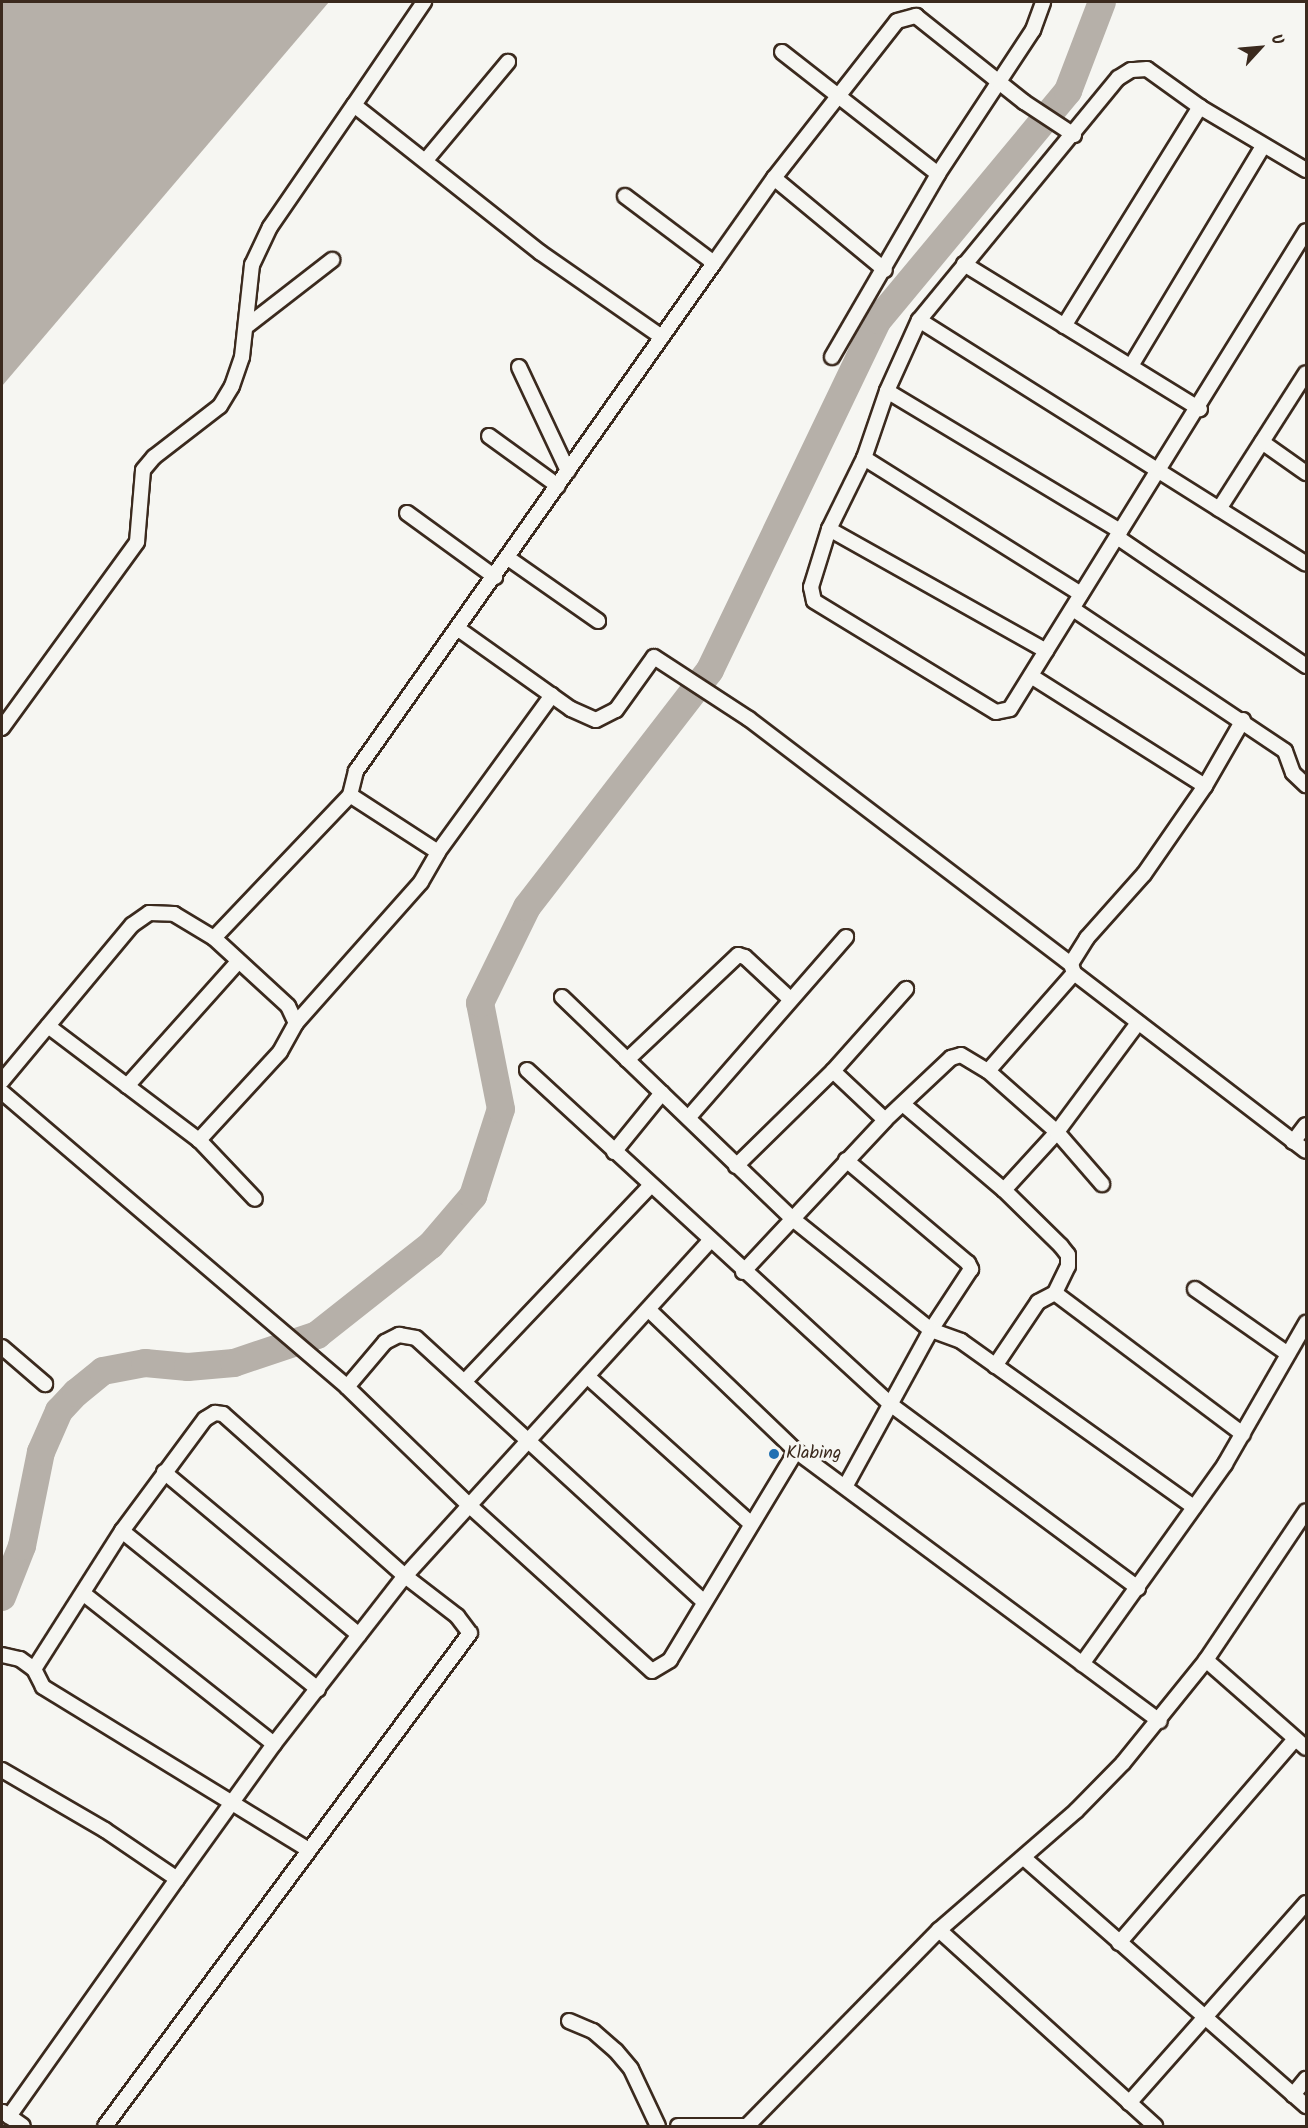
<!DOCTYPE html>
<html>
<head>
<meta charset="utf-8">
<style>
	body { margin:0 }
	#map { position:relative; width:1308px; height:2128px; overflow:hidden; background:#f6f6f2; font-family:Kalam,sans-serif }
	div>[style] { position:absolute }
	.water>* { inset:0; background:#b6b0a9 }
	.river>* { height:28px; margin:-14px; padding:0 14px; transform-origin:14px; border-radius:14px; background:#b6b0a9 }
	.roads { filter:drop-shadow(2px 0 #3b2a1e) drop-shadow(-2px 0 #3b2a1e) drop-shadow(0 2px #3b2a1e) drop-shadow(0 -2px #3b2a1e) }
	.minor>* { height:14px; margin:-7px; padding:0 7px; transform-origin:7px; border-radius:7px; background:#f6f6f2 }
	.dots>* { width:16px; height:16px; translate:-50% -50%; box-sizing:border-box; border:3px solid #f6f6f2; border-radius:50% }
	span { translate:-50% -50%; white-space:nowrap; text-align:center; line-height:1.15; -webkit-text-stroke:6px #f6f6f2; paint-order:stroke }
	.poi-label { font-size:18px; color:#3b2a1e }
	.left { translate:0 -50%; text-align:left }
	.frame { position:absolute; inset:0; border:3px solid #3b2a1e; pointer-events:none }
	.north { position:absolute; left:1230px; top:18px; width:60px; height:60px; -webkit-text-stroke:4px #f6f6f2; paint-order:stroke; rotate:64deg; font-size:16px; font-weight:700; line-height:24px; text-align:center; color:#3b2a1e }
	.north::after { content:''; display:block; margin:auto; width:21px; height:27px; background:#3b2a1e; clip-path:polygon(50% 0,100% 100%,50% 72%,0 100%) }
</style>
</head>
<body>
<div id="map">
	<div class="water">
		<i style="clip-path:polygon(2px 2px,329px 2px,2px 386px)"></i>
	</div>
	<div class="river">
		<i style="left:2px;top:1597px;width:55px;rotate:-68.6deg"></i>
		<i style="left:22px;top:1546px;width:96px;rotate:-78.6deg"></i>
		<i style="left:41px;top:1452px;width:45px;rotate:-66.3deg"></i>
		<i style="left:59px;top:1411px;width:25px;rotate:-47deg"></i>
		<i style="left:76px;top:1393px;width:35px;rotate:-39deg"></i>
		<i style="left:103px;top:1371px;width:43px;rotate:-10.8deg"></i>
		<i style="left:145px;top:1363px;width:43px;rotate:5.3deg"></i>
		<i style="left:188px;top:1367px;width:46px;rotate:-5deg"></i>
		<i style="left:234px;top:1363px;width:88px;rotate:-18.6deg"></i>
		<i style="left:317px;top:1335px;width:145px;rotate:-38.3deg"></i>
		<i style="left:431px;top:1245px;width:65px;rotate:-49.4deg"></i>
		<i style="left:473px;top:1196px;width:91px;rotate:-72.2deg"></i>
		<i style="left:501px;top:1109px;width:108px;rotate:-101.2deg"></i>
		<i style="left:480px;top:1003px;width:107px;rotate:-63.9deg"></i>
		<i style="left:527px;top:907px;width:299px;rotate:-52.3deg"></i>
		<i style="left:710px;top:670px;width:388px;rotate:-64.4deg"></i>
		<i style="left:878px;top:320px;width:298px;rotate:-50.3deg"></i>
		<i style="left:1068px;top:91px;width:95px;rotate:-69.1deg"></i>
	</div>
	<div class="roads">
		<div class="minor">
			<i style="left:782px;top:52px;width:198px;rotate:38deg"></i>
			<i style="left:354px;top:105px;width:125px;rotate:-55.8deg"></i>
			<i style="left:426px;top:160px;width:128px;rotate:-50.1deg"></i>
			<i style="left:1306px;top:170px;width:123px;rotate:-149.3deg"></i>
			<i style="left:1200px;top:107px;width:65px;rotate:-144.4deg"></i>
			<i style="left:1147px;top:69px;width:16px;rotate:176deg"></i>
			<i style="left:1131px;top:70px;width:15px;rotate:148deg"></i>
			<i style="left:1118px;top:78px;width:313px;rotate:129.4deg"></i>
			<i style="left:919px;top:320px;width:78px;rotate:114.3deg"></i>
			<i style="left:887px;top:391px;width:71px;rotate:108.9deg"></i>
			<i style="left:864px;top:458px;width:79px;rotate:116.2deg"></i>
			<i style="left:829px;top:529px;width:61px;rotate:107.2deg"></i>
			<i style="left:811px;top:587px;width:14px;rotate:78deg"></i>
			<i style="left:814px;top:601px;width:213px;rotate:31.4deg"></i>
			<i style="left:996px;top:712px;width:14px;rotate:-12deg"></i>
			<i style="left:1010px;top:709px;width:562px;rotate:-58.23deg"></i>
			<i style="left:774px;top:178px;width:144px;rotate:39.7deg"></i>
			<i style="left:625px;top:196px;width:111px;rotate:37deg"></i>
			<i style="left:964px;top:264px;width:277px;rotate:31.6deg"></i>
			<i style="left:919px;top:320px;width:457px;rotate:32.2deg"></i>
			<i style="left:247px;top:326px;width:108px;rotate:-37.8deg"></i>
			<i style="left:1064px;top:326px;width:258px;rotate:-58.2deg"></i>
			<i style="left:832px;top:357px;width:211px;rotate:-59.9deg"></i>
			<i style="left:938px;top:174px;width:173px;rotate:-56.6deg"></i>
			<i style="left:1033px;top:30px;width:30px;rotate:-70deg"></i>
			<i style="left:1131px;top:366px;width:257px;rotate:-59deg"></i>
			<i style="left:519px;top:367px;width:115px;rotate:64.8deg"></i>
			<i style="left:887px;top:391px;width:272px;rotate:31deg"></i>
			<i style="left:489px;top:436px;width:85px;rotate:35.9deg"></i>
			<i style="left:1262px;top:442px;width:54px;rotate:35.2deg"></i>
			<i style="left:864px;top:458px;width:256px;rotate:32.1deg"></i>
			<i style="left:1219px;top:509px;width:161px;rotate:-57.4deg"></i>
			<i style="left:407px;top:513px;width:109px;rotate:36deg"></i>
			<i style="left:829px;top:529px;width:249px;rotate:29.3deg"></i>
			<i style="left:1117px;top:537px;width:229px;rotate:34.3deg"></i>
			<i style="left:508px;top:558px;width:110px;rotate:35deg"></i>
			<i style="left:1073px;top:609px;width:255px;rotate:33.8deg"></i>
			<i style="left:1285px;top:751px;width:23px;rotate:70deg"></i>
			<i style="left:1293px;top:773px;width:18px;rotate:43deg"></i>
			<i style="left:457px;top:628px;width:140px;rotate:35.4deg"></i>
			<i style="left:571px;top:709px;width:27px;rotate:24deg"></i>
			<i style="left:596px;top:720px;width:22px;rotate:-27deg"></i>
			<i style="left:616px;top:710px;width:65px;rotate:-54.4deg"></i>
			<i style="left:654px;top:657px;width:113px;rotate:33.1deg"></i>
			<i style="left:749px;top:719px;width:405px;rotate:37.3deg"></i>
			<i style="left:1031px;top:676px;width:206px;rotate:32.3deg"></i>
			<i style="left:1243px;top:720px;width:76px;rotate:119.9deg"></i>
			<i style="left:1205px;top:786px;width:107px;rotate:124.7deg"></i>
			<i style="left:1144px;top:874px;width:86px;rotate:131.7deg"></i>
			<i style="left:1087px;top:938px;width:31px;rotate:122deg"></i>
			<i style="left:1071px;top:964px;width:9px;rotate:72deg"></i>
			<i style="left:1074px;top:973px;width:292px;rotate:37.5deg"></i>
			<i style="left:2px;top:728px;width:230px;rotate:-54deg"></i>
			<i style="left:137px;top:542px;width:72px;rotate:-85.2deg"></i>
			<i style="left:143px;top:470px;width:17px;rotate:-50deg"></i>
			<i style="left:154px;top:457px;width:83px;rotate:-37.7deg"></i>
			<i style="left:220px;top:406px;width:23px;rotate:-59deg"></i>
			<i style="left:232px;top:386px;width:31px;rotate:-71deg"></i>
			<i style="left:242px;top:357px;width:93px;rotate:-83.8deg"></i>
			<i style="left:252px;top:265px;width:42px;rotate:-64.7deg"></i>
			<i style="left:270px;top:227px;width:148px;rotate:-55.5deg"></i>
			<i style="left:354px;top:105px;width:238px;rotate:38.4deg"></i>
			<i style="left:541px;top:253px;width:147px;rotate:34.8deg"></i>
			<i style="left:350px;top:795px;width:105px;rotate:32.9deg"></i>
			<i style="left:438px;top:852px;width:194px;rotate:-54deg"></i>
			<i style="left:214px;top:938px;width:197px;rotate:-46.4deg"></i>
			<i style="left:350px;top:795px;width:25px;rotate:-76deg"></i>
			<i style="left:356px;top:771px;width:621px;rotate:-54.83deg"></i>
			<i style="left:714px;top:263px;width:104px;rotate:-54.8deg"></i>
			<i style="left:774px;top:178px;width:199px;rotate:-51.9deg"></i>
			<i style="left:897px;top:21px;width:20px;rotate:-15deg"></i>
			<i style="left:916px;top:16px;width:138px;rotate:38.5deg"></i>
			<i style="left:1024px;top:102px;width:60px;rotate:33.4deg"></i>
			<i style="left:562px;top:997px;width:322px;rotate:43.9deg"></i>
			<i style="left:794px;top:1220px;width:176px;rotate:38.8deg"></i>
			<i style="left:931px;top:1330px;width:32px;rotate:20deg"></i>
			<i style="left:961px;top:1341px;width:286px;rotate:35.5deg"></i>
			<i style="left:296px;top:1023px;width:188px;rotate:-48.4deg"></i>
			<i style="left:421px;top:882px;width:34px;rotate:-60deg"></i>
			<i style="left:48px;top:1026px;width:189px;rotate:37.1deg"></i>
			<i style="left:199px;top:1140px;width:81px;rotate:46.5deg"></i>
			<i style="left:627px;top:1060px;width:153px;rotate:-43.4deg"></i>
			<i style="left:738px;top:955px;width:7px;rotate:16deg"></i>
			<i style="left:745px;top:957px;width:60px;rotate:43deg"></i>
			<i style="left:527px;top:1070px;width:493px;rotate:42.6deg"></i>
			<i style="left:890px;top:1404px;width:309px;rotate:36.6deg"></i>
			<i style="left:833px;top:1071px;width:110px;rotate:-48.3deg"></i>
			<i style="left:988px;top:1071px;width:130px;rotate:-48.7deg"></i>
			<i style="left:2px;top:1081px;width:203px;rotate:-50.2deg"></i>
			<i style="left:132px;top:925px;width:21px;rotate:-35deg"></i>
			<i style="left:149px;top:913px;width:25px;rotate:2deg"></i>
			<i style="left:174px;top:914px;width:47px;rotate:31deg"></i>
			<i style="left:214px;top:938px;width:100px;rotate:42.6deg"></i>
			<i style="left:288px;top:1006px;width:19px;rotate:65deg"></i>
			<i style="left:296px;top:1023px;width:33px;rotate:119deg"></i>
			<i style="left:280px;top:1052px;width:120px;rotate:132.6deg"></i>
			<i style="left:127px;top:1086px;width:166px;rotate:-48.2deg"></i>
			<i style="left:2px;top:1092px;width:454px;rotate:40.5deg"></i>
			<i style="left:347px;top:1387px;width:173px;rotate:44.1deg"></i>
			<i style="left:471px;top:1507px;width:244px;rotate:42.2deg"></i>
			<i style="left:652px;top:1671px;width:21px;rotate:-31deg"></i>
			<i style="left:670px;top:1660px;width:244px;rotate:-58.9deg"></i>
			<i style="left:904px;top:1105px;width:131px;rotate:40.4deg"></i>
			<i style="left:1004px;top:1190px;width:80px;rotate:44.5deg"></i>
			<i style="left:1061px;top:1246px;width:11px;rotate:52deg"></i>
			<i style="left:1068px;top:1255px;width:11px;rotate:90deg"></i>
			<i style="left:1068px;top:1266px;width:30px;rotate:116deg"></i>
			<i style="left:689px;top:1117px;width:239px;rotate:-48.9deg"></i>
			<i style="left:1293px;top:1142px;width:21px;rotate:-53deg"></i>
			<i style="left:614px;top:1152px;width:76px;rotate:-50.9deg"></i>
			<i style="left:846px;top:1160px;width:160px;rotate:40.2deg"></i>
			<i style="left:968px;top:1263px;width:7px;rotate:63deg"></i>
			<i style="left:971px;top:1269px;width:73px;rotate:123.3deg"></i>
			<i style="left:931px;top:1330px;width:177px;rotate:118.7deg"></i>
			<i style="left:736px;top:1166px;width:136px;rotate:-44.4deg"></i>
			<i style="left:833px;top:1071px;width:71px;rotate:43.3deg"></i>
			<i style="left:1004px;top:1190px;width:79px;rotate:-47.6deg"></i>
			<i style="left:1057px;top:1132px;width:136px;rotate:-53.4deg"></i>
			<i style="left:743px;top:1272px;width:208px;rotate:-46.9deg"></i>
			<i style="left:885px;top:1120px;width:91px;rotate:-43.2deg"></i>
			<i style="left:951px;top:1058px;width:10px;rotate:-17deg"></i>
			<i style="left:961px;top:1055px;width:31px;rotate:31deg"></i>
			<i style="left:988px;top:1071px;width:92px;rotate:41.5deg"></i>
			<i style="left:1057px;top:1132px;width:69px;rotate:49.1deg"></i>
			<i style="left:1195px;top:1289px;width:113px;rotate:35deg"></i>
			<i style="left:649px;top:1310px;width:204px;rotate:43.8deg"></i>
			<i style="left:796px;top:1451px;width:453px;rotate:36.6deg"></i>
			<i style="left:2px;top:1347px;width:57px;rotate:40.7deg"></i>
			<i style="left:995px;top:1366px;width:77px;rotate:-56.1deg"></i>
			<i style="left:1038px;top:1302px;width:19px;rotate:-28deg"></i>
			<i style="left:1055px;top:1293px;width:235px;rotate:36.9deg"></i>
			<i style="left:588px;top:1377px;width:219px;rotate:42deg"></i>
			<i style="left:466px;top:1380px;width:267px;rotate:-46.5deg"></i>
			<i style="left:347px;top:1387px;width:59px;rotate:-49.8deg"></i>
			<i style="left:385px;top:1342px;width:16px;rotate:-27deg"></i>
			<i style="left:399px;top:1335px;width:17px;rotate:10deg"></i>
			<i style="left:416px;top:1338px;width:391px;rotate:42.5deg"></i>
			<i style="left:164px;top:1472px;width:254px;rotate:39.9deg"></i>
			<i style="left:122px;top:1531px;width:252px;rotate:38.9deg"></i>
			<i style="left:84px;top:1594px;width:242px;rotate:38.3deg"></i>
			<i style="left:2px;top:1655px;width:18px;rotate:13deg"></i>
			<i style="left:20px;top:1659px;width:17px;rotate:36deg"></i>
			<i style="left:34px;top:1669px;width:20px;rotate:63deg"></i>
			<i style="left:43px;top:1687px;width:312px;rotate:31.5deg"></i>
			<i style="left:1206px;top:1660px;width:133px;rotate:41.3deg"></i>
			<i style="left:1082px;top:1664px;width:246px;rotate:-54.4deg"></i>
			<i style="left:1225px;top:1464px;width:163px;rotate:-60.1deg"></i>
			<i style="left:34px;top:1669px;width:164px;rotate:-57.5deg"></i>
			<i style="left:122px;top:1531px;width:139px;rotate:-53.5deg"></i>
			<i style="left:205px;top:1419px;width:12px;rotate:-31deg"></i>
			<i style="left:215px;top:1413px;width:8px;rotate:7deg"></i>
			<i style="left:223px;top:1414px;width:244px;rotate:41.7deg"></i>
			<i style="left:405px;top:1576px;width:66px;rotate:37.6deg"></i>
			<i style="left:457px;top:1616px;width:21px;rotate:53deg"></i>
			<i style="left:470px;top:1633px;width:613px;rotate:126.51deg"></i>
			<i style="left:2px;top:1770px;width:119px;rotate:30.2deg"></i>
			<i style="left:105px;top:1830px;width:87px;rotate:34.2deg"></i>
			<i style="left:177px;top:1879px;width:291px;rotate:125.3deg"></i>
			<i style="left:1024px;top:1858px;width:376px;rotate:41.3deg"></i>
			<i style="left:177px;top:1879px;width:166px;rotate:-54.3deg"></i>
			<i style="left:274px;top:1744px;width:213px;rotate:-52.1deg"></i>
			<i style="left:405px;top:1576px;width:453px;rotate:-47.7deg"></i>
			<i style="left:939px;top:1930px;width:292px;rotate:42.2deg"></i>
			<i style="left:1119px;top:1943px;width:269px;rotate:-49.2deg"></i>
			<i style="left:569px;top:2021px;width:26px;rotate:23deg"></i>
			<i style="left:593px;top:2031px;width:30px;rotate:41deg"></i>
			<i style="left:616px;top:2051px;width:23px;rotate:50deg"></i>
			<i style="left:631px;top:2069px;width:63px;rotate:64.7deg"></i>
			<i style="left:1293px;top:2095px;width:21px;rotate:-51deg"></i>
			<i style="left:1129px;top:2103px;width:267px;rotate:-48.5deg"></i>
			<i style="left:3px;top:2112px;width:24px;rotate:35deg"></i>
			<i style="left:748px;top:2125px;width:273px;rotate:-45.6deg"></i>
			<i style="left:939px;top:1930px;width:181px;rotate:-41deg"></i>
			<i style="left:1076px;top:1811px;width:67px;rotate:-45.6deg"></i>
			<i style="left:1123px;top:1763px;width:132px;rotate:-51.1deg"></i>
			<i style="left:1206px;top:1660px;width:179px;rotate:-56.1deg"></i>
			<i style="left:678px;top:2126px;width:73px"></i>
		</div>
	</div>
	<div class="dots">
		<i style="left:774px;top:1454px;background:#1f6fb2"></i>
	</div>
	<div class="poi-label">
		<span class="left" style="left:786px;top:1454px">Klabing</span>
	</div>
	<div class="frame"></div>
	<div class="north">U</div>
</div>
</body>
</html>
